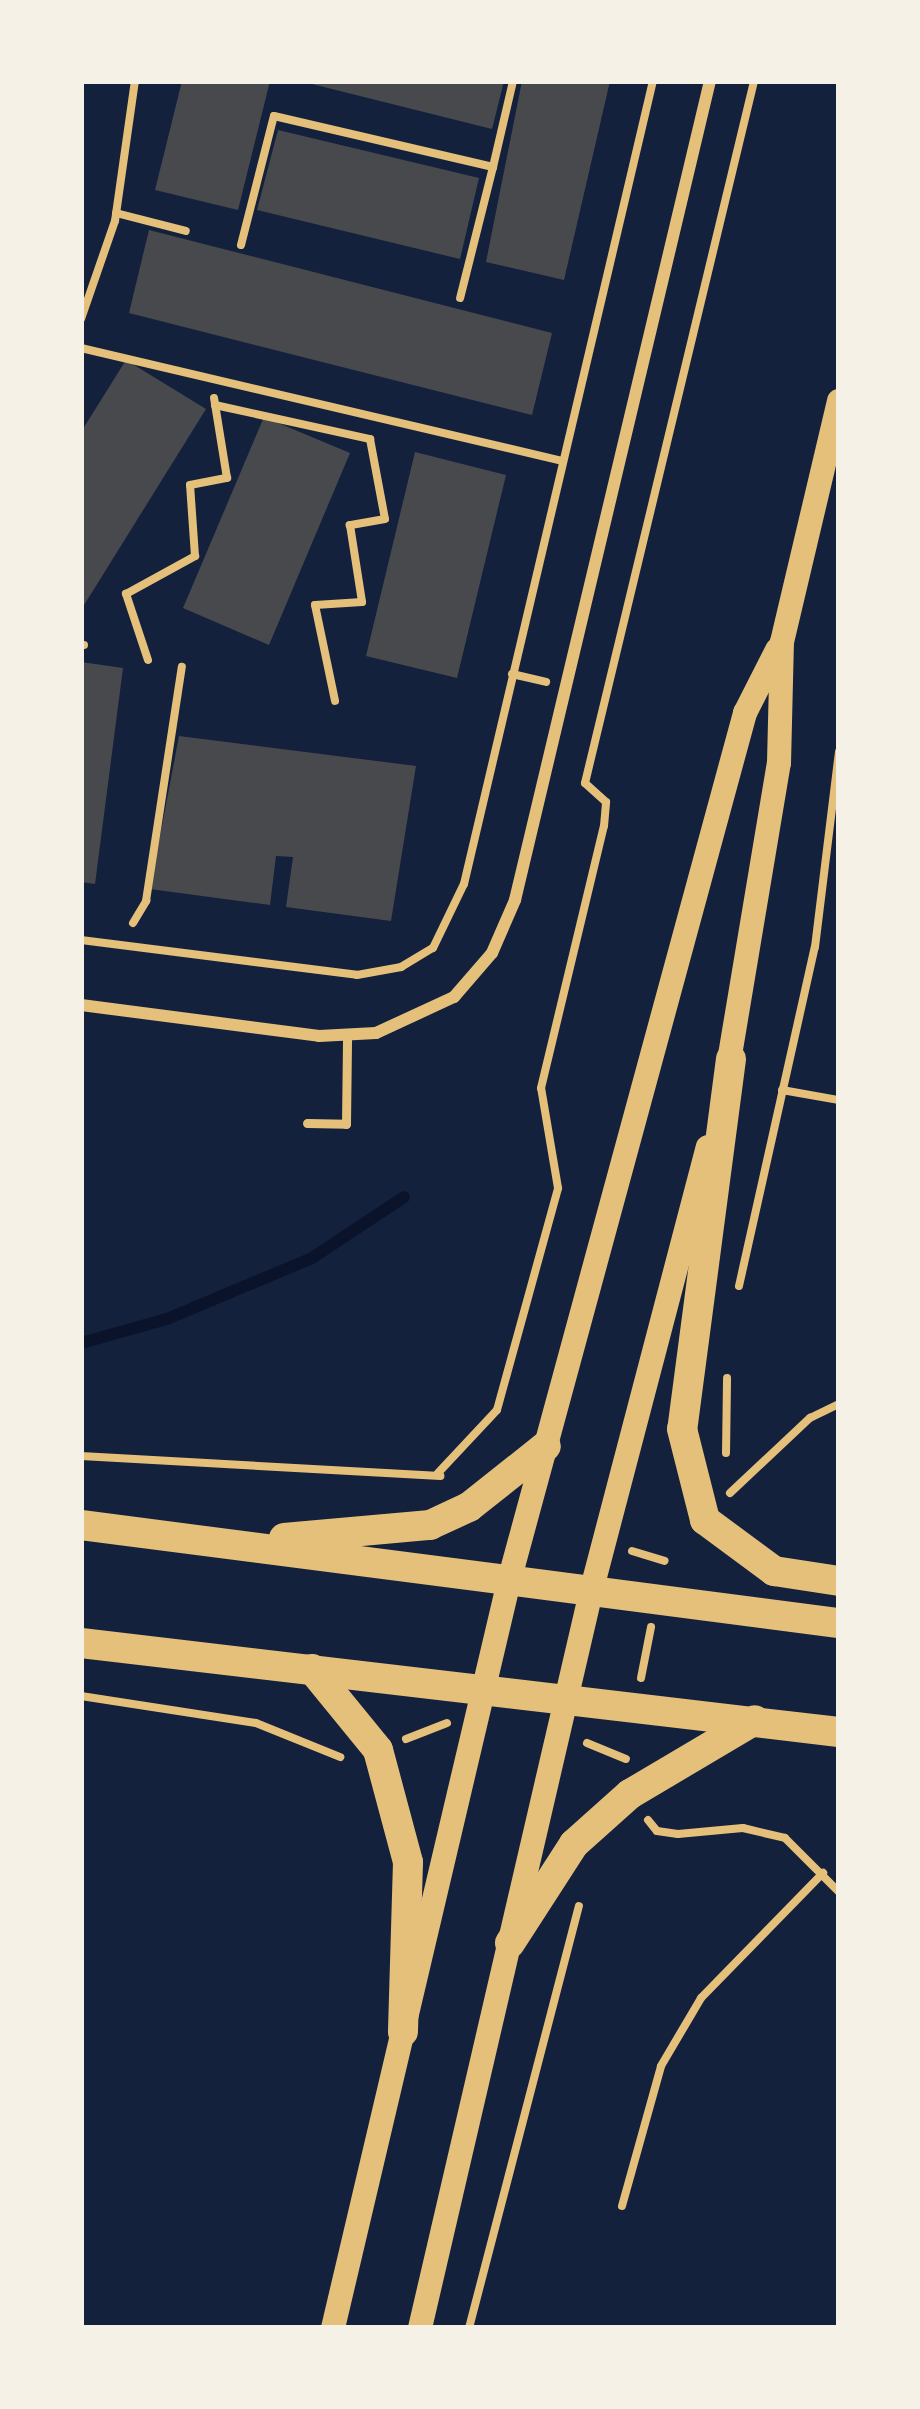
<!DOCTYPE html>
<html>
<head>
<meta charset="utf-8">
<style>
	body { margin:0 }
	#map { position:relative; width:920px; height:2409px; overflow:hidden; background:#14213d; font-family:Jost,sans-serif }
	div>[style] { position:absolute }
	.stream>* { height:12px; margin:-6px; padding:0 6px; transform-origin:6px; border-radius:6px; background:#0b132b }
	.building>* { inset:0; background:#48494c }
	.path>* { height:8px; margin:-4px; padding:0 4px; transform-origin:4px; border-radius:4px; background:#e5c07b }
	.service>* { height:9px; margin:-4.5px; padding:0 4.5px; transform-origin:4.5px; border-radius:4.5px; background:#e5c07b }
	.minor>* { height:12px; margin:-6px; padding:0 6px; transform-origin:6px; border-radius:6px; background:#e5c07b }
	.secondary>* { height:24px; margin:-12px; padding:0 12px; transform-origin:12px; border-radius:12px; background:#e5c07b }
	.primary>* { height:30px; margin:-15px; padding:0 15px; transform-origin:15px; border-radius:15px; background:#e5c07b }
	span { translate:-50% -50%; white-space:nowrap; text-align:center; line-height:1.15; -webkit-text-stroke:12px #f6f1e7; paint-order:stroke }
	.frame { position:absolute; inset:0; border:84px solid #f6f1e7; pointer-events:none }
</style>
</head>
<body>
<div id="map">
	<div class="stream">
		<i style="left:81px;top:1343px;width:89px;rotate:-15.6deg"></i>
		<i style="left:167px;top:1319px;width:157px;rotate:-22.8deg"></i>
		<i style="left:312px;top:1258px;width:110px;rotate:-33.5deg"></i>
	</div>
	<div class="building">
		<i style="clip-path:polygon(182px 81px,270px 81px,238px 210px,155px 190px)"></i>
		<i style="clip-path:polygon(300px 81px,504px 81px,492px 129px)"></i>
		<i style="clip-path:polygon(522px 81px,610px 81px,564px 280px,486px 262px)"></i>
		<i style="clip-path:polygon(278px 130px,479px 178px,460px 259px,257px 210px)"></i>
		<i style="clip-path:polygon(149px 230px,552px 333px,532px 415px,129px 313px)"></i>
		<i style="clip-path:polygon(126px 360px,206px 409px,81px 610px,81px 432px)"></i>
		<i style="clip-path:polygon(264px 417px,350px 453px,269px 645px,183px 608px)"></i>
		<i style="clip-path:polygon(415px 452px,506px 475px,457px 678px,366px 656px)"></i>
		<i style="clip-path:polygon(81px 662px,123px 668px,95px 884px,81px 882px)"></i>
		<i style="clip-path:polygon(179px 736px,416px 766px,391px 921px,286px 907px,293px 857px,276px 856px,270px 905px,150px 889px)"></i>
	</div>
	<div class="path">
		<i style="left:493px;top:167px;width:88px;rotate:-76.9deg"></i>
		<i style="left:116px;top:213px;width:72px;rotate:14.4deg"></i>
		<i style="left:241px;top:245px;width:133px;rotate:-75.7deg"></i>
		<i style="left:274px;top:116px;width:225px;rotate:13.1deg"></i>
		<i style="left:493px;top:167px;width:135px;rotate:104.1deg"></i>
		<i style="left:81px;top:319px;width:104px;rotate:-70.9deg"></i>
		<i style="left:115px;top:221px;width:141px;rotate:-81.9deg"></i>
		<i style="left:81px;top:348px;width:494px;rotate:13.2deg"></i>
		<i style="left:215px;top:405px;width:159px;rotate:12.4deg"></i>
		<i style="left:370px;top:439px;width:81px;rotate:79.4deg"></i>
		<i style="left:385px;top:519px;width:36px;rotate:170deg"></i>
		<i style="left:350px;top:525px;width:78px;rotate:81.1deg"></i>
		<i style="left:362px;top:602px;width:47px;rotate:176.3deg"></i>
		<i style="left:315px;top:605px;width:98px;rotate:78.2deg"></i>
		<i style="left:81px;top:645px;width:3px"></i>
		<i style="left:148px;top:660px;width:70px;rotate:-108.4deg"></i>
		<i style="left:126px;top:594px;width:79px;rotate:-28.8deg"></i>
		<i style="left:195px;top:556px;width:71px;rotate:-94deg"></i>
		<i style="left:190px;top:485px;width:38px;rotate:-11deg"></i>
		<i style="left:227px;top:478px;width:81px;rotate:-99.2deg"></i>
		<i style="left:512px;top:674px;width:35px;rotate:13deg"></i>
		<i style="left:133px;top:923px;width:26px;rotate:-59deg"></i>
		<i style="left:146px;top:901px;width:237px;rotate:-81.3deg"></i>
		<i style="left:81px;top:940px;width:278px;rotate:7.2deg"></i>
		<i style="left:357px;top:975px;width:45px;rotate:-10.3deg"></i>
		<i style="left:401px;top:967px;width:37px;rotate:-31deg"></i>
		<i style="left:433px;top:948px;width:71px;rotate:-64.2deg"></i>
		<i style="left:464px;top:884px;width:825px;rotate:-76.76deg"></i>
		<i style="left:782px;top:1090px;width:58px;rotate:10deg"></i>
		<i style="left:739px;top:1286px;width:347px;rotate:-77.4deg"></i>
		<i style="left:815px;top:947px;width:197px;rotate:-83deg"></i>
		<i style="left:726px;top:1453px;width:75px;rotate:-89.2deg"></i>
		<i style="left:81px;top:1456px;width:360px;rotate:3.2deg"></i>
		<i style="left:438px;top:1473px;width:86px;rotate:-46.9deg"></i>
		<i style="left:497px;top:1410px;width:230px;rotate:-74.6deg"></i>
		<i style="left:558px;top:1188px;width:101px;rotate:-99.6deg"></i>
		<i style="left:541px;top:1088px;width:269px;rotate:-76.5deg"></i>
		<i style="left:604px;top:826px;width:24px;rotate:-85deg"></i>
		<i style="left:606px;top:802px;width:28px;rotate:-138deg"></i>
		<i style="left:585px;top:783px;width:722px;rotate:-76.46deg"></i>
		<i style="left:730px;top:1493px;width:110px;rotate:-43.2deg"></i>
		<i style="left:810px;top:1418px;width:32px;rotate:-26deg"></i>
		<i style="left:632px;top:1551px;width:34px;rotate:17deg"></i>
		<i style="left:641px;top:1678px;width:52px;rotate:-78.9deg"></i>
		<i style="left:81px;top:1696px;width:177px;rotate:8.8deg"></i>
		<i style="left:256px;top:1723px;width:91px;rotate:22deg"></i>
		<i style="left:406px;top:1739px;width:44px;rotate:-21.3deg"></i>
		<i style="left:587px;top:1743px;width:42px;rotate:22.3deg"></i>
		<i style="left:648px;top:1820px;width:14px;rotate:51deg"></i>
		<i style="left:657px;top:1831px;width:21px;rotate:8deg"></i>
		<i style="left:678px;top:1834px;width:65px;rotate:-5.3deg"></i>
		<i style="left:743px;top:1828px;width:43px;rotate:13.4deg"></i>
		<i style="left:785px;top:1838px;width:76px;rotate:45deg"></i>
		<i style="left:622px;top:2206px;width:145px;rotate:-74.4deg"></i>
		<i style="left:661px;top:2066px;width:79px;rotate:-59.5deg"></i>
		<i style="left:701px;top:1998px;width:175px;rotate:-45.7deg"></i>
		<i style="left:469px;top:2328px;width:436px;rotate:-75.4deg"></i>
	</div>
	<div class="service">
		<i style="left:307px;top:1123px;width:39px;rotate:1deg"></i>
		<i style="left:346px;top:1124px;width:87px;rotate:-89.3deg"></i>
	</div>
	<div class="minor">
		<i style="left:81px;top:1005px;width:240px;rotate:7.4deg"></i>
		<i style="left:319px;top:1036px;width:57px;rotate:-3deg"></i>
		<i style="left:376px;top:1033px;width:86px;rotate:-24.8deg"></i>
		<i style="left:454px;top:997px;width:58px;rotate:-49.2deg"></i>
		<i style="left:492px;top:953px;width:58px;rotate:-66.5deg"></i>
		<i style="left:515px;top:900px;width:842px;rotate:-76.61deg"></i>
	</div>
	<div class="secondary">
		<i style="left:727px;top:1073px;width:314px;rotate:-80.5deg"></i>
		<i style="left:779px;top:763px;width:121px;rotate:-88.6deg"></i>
		<i style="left:782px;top:642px;width:248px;rotate:-76.7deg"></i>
		<i style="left:333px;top:2328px;width:767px;rotate:-76.74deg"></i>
		<i style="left:509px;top:1581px;width:900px;rotate:-74.79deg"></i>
		<i style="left:745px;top:713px;width:71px;rotate:-63.1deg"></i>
		<i style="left:420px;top:2328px;width:756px;rotate:-76.92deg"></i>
		<i style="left:591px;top:1592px;width:460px;rotate:-75.3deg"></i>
	</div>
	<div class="primary">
		<i style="left:731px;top:1059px;width:373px;rotate:97.5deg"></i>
		<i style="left:682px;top:1429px;width:94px;rotate:75.8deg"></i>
		<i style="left:705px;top:1520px;width:86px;rotate:36.5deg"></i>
		<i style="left:774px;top:1571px;width:66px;rotate:8.7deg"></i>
		<i style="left:81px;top:1525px;width:764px;rotate:7.37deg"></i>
		<i style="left:284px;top:1538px;width:147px;rotate:-5.1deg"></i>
		<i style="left:430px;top:1525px;width:43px;rotate:-24.8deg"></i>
		<i style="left:469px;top:1507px;width:98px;rotate:-38.4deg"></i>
		<i style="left:81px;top:1643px;width:763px;rotate:6.7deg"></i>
		<i style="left:312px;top:1669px;width:104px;rotate:50.8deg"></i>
		<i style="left:378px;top:1750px;width:116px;rotate:75deg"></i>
		<i style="left:408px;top:1862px;width:170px;rotate:91.7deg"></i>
		<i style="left:510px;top:1943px;width:118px;rotate:-57.1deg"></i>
		<i style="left:574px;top:1844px;width:75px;rotate:-41.8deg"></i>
		<i style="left:630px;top:1794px;width:145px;rotate:-30.6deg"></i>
	</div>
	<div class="frame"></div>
</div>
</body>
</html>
